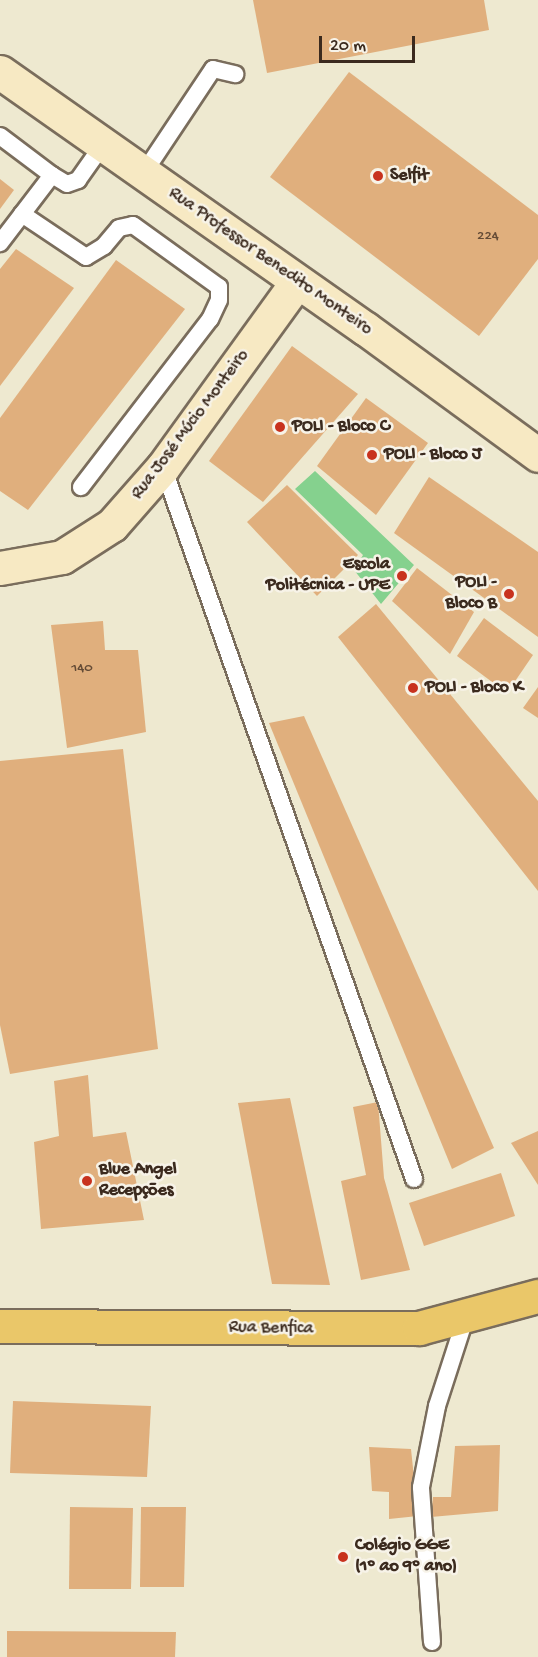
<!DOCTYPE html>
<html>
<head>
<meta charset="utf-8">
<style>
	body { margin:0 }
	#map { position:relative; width:538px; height:1657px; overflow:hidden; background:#eee9d0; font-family:"Gochi Hand",sans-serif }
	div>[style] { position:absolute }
	.green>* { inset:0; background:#85d18e }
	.building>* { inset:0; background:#e0af7d }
	.roads { filter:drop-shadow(2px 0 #7a6d5c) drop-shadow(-2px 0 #7a6d5c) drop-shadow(0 2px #7a6d5c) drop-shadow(0 -2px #7a6d5c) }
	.lane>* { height:16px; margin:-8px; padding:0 8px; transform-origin:8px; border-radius:8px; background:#fff }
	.secondary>* { height:33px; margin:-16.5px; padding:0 16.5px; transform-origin:16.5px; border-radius:16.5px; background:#f7e9c3 }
	.primary>* { height:33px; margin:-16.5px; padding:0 16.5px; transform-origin:16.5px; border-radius:16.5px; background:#eac769 }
	.dots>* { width:16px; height:16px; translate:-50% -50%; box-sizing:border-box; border:3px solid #f7f3e8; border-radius:50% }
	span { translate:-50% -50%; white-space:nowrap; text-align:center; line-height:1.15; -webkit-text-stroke:5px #f7f3e8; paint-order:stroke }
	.number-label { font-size:15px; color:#644b36 }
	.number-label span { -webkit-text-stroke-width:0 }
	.poi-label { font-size:18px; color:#3b2a1e; font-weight:700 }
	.left { translate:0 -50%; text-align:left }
	.right { translate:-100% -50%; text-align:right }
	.street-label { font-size:18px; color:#3b2a1e }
	.scale { position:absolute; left:319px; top:36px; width:96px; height:27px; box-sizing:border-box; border:3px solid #3b2a1e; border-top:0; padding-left:8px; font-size:18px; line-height:21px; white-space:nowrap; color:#3b2a1e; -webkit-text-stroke:4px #f7f3e8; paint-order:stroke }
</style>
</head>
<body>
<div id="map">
	<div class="green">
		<i style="clip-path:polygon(315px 471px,414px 565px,381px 604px,354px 570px,363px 555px,295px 489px)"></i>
	</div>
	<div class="building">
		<i style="clip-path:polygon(253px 0,484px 0,489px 30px,267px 73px)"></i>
		<i style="clip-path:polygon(349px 72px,538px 215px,538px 259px,479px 336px,270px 177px)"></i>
		<i style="clip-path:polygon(0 179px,14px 190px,0 209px)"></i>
		<i style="clip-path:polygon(16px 249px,74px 288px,0 386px,0 269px)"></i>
		<i style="clip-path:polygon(116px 260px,185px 309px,28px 510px,0 491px,0 418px)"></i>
		<i style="clip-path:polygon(292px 346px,358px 394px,263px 502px,209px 461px)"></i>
		<i style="clip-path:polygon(366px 398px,428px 443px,376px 515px,317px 466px)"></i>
		<i style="clip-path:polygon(429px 477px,538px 552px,538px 637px,394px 533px)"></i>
		<i style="clip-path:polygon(287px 485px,358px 555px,317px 596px,247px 522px)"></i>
		<i style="clip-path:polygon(417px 568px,474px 612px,450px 654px,392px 601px)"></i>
		<i style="clip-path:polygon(376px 604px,538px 801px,538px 891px,338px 637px)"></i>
		<i style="clip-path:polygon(484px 618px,533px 655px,507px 693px,457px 656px)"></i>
		<i style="clip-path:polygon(103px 621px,105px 650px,138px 650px,146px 732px,67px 748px,51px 625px)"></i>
		<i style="clip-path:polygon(538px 687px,538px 718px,523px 708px)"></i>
		<i style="clip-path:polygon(304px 716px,494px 1148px,452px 1169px,269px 723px)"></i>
		<i style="clip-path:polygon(123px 749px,158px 1049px,10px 1074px,0 1025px,0 761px)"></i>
		<i style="clip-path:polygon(88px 1075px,93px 1137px,126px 1132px,144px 1220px,41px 1229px,34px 1142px,59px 1136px,54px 1081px)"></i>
		<i style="clip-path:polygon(290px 1098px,330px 1285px,272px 1284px,238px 1103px)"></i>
		<i style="clip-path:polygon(378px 1102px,384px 1178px,410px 1270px,361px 1280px,341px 1181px,366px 1175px,353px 1107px)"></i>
		<i style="clip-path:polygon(538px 1131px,538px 1185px,511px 1143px)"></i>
		<i style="clip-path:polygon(501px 1173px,515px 1216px,424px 1246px,409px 1203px)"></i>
		<i style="clip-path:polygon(13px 1401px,151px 1406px,147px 1477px,10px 1473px)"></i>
		<i style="clip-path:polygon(500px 1445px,498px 1511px,431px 1517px,433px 1497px,451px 1497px,455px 1446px)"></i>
		<i style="clip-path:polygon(369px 1447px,411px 1449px,418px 1516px,389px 1519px,389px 1492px,372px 1491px)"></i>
		<i style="clip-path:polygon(70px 1507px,133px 1508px,131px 1589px,69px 1589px)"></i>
		<i style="clip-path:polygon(141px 1507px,186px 1507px,184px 1587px,140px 1587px)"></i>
		<i style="clip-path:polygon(7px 1631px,176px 1632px,175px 1657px,7px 1657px)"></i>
	</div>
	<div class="roads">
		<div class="lane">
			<i style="left:0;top:136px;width:65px;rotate:36.9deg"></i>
			<i style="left:52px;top:175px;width:86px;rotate:127.4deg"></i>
			<i style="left:143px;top:174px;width:126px;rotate:-56.3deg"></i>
			<i style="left:213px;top:69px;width:23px;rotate:13deg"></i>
			<i style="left:52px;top:175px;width:17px;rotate:31deg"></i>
			<i style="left:67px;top:184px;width:12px;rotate:-20deg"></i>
			<i style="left:78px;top:180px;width:42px;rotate:-54.8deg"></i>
			<i style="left:22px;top:214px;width:77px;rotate:33.9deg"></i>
			<i style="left:86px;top:257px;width:21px;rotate:-31deg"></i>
			<i style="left:104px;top:246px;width:23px;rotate:-50deg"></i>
			<i style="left:119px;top:228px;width:14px;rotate:-12deg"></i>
			<i style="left:133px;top:225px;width:106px;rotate:35.8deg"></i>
			<i style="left:219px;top:287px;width:13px;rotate:90deg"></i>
			<i style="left:219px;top:300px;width:21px;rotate:115deg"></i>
			<i style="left:210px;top:319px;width:212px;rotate:127.5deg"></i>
			<i style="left:163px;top:467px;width:755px;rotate:70.58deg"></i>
			<i style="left:432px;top:1642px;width:155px;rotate:-94.1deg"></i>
			<i style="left:421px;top:1487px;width:83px;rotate:-78.8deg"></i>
			<i style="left:437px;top:1406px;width:95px;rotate:-72.1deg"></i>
		</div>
		<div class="secondary">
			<i style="left:0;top:72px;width:447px;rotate:35.1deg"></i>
			<i style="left:366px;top:329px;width:213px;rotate:36.2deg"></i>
			<i style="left:0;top:568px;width:63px;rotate:-10.1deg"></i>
			<i style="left:62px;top:557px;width:59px;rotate:-32.6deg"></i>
			<i style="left:112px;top:525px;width:77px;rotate:-48.7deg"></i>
			<i style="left:163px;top:467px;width:228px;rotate:-54.1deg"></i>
		</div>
		<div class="primary">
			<i style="left:0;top:1326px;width:419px;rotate:0.3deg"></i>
			<i style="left:419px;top:1328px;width:123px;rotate:-15.1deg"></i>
		</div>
	</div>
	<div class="dots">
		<i style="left:378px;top:176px;background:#c8321e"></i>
		<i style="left:280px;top:427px;background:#c8321e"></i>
		<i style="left:372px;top:455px;background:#c8321e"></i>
		<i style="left:402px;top:576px;background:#c8321e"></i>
		<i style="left:509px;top:594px;background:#c8321e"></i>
		<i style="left:413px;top:688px;background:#c8321e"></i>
		<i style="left:87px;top:1181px;background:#c8321e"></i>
		<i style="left:343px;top:1557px;background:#c8321e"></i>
	</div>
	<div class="number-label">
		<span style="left:488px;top:237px">224</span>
		<span style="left:82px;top:669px">140</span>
	</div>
	<div class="poi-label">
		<span class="left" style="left:390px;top:176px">Selfit</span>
		<span class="left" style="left:292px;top:427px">POLI - Bloco C</span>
		<span class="left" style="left:384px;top:455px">POLI - Bloco J</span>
		<span class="right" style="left:390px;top:576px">Escola<br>Politécnica - UPE</span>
		<span class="right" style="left:497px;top:594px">POLI -<br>Bloco B</span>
		<span class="left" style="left:425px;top:688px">POLI - Bloco K</span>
		<span class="left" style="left:99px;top:1181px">Blue Angel<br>Recepções</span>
		<span class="left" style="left:355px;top:1557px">Colégio GGE<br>(1º ao 9º ano)</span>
	</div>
	<div class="street-label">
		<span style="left:270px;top:262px;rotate:35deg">Rua Professor Benedito Monteiro</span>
		<span style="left:191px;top:425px;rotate:-53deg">Rua José Múcio Monteiro</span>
		<span style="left:271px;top:1329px;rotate:1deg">Rua Benfica</span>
	</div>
	<div class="scale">20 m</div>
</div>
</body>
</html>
